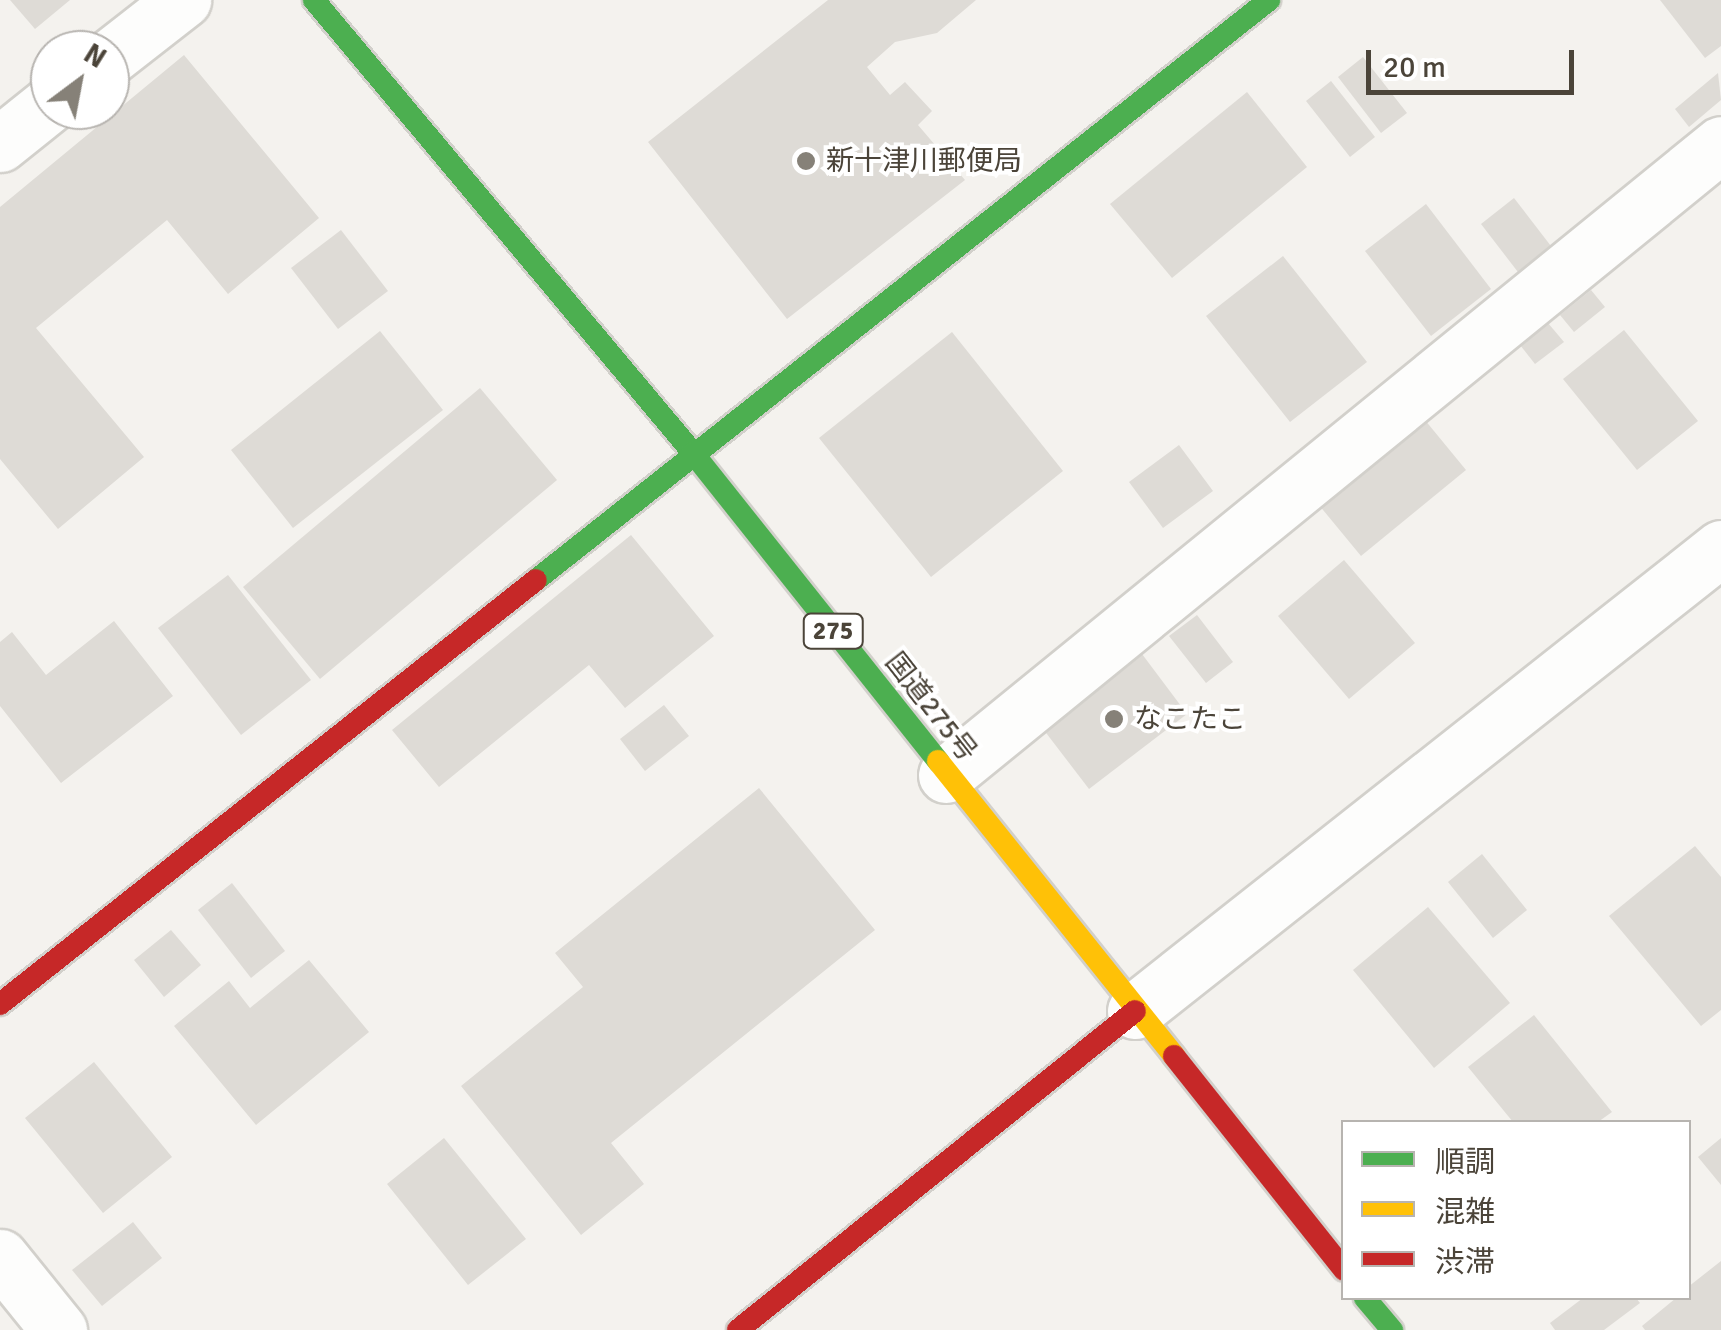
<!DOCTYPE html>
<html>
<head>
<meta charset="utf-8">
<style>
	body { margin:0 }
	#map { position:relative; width:1721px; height:1330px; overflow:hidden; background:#f4f2ee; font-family:Signika,"Noto Sans JP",sans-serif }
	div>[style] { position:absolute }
	.building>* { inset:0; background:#dedbd6 }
	.roads { filter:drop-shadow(2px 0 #d2d0cb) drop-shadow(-2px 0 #d2d0cb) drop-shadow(0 2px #d2d0cb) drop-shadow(0 -2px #d2d0cb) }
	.street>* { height:55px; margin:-27.5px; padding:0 27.5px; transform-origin:27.5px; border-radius:27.5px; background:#fdfdfc }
	.fast>* { height:22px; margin:-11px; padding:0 11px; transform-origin:11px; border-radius:11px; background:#4caf50 }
	.slow>* { height:22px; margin:-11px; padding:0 11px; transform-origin:11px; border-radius:11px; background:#ffc107 }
	.jam>* { height:22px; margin:-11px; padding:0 11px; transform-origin:11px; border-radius:11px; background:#c62828 }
	.dots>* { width:28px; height:28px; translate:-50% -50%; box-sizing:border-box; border:5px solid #fff; border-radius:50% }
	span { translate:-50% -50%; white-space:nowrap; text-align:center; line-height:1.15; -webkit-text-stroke:8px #fff; paint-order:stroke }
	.shield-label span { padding:2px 8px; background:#fff; border:2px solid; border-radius:8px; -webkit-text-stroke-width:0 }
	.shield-label { font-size:25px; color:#4b4439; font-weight:700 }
	.poi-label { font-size:28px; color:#4b4439 }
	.left { translate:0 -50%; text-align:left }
	.street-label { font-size:28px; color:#4b4439 }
	.legend { position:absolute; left:1341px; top:1120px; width:350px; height:180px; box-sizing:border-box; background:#fff; border:2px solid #b7b4b0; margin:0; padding:12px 18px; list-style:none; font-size:30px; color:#4b4439 }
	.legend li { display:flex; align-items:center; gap:20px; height:50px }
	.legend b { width:50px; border:2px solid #b7b4b0 }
	.north { position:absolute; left:30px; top:30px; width:100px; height:100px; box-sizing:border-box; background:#fff; border:2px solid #b7b4b0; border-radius:50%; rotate:32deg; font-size:28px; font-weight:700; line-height:40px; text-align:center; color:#4b4439 }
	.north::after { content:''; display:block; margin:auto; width:35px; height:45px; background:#868178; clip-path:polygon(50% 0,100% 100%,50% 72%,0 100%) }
	.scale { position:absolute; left:1366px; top:50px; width:208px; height:45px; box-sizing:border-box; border:5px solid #4b4439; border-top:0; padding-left:12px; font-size:30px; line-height:35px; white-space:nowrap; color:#4b4439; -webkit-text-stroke:8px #fff; paint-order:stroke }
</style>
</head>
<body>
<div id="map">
	<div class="building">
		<i style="clip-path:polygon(10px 0,70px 0,35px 29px)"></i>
		<i style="clip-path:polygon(828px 0,976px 0,937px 33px,895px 42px,867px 67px,890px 95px,905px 82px,932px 111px,918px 125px,965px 180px,787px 319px,648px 142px)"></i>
		<i style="clip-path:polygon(1660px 0,1721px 0,1721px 46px,1705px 58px)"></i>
		<i style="clip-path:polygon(184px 55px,319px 218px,228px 294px,167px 220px,36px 328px,144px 457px,58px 529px,0 459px,0 207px)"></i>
		<i style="clip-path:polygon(1363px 57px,1407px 113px,1381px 133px,1338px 77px)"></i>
		<i style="clip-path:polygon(1718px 73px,1721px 100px,1689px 127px,1675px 109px)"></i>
		<i style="clip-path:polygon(1331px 81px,1375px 137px,1350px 157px,1306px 101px)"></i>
		<i style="clip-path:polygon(1247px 92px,1307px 167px,1172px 278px,1110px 204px)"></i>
		<i style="clip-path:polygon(1514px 198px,1554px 250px,1521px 276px,1481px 224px)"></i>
		<i style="clip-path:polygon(1426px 204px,1491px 289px,1431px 336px,1365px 251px)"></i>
		<i style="clip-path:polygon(341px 230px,388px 291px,338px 329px,291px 268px)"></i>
		<i style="clip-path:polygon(1283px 256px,1367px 362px,1290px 422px,1206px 316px)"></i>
		<i style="clip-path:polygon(1591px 290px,1605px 307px,1574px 332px,1560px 315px)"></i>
		<i style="clip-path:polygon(1548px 323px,1564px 342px,1535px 364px,1520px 345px)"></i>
		<i style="clip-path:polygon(1624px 330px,1698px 421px,1637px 470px,1563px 379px)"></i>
		<i style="clip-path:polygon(380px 331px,443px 410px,293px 528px,231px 450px)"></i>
		<i style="clip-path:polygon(952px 332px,1063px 471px,931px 577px,819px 438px)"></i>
		<i style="clip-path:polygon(480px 388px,557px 480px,320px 679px,243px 587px)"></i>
		<i style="clip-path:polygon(1420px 414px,1466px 470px,1361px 556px,1314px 499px)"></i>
		<i style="clip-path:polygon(1179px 445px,1213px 491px,1163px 528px,1129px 482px)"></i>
		<i style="clip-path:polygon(631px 535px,714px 636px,625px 708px,589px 665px,439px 787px,392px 730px)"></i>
		<i style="clip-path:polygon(1344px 560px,1415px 643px,1349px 699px,1278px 616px)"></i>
		<i style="clip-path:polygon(228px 575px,311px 680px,241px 735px,158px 628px)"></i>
		<i style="clip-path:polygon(1197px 615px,1233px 662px,1206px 683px,1169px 636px)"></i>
		<i style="clip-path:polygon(114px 621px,173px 696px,61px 783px,0 706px,0 642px,12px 632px,46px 675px)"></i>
		<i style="clip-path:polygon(1139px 650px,1187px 714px,1089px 789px,1040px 725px)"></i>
		<i style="clip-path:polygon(664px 705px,689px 736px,645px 771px,620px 739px)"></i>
		<i style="clip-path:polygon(759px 788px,875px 930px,611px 1143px,644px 1184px,581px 1235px,461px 1086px,583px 987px,555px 953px)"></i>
		<i style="clip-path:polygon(1695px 846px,1721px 877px,1721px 1010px,1701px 1026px,1609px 916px)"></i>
		<i style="clip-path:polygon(1482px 854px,1527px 910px,1493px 938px,1448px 882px)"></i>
		<i style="clip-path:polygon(232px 883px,285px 951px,251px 978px,198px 910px)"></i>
		<i style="clip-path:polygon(1428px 907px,1510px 1003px,1434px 1068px,1353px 970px)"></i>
		<i style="clip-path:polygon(171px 930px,201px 965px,164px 997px,134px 960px)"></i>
		<i style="clip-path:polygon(309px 960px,369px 1032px,256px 1125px,174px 1026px,229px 981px,250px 1008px)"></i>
		<i style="clip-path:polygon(1534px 1015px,1612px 1112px,1598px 1122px,1513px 1122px,1468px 1067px)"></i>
		<i style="clip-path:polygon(94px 1062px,172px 1157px,103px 1213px,25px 1118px)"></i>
		<i style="clip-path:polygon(444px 1138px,526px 1239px,468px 1285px,387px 1184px)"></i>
		<i style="clip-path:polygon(1721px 1138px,1721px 1185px,1698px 1157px)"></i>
		<i style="clip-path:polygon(133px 1222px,162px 1258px,102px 1306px,72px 1270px)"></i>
		<i style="clip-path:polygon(1721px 1261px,1721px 1330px,1645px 1330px,1642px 1326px,1676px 1298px,1688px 1298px,1688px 1287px)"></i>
		<i style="clip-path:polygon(1583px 1298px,1636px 1298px,1640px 1303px,1604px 1330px,1555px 1330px,1550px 1323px)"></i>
	</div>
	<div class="roads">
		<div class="street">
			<i style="left:110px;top:57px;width:93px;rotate:-38deg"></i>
			<i style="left:0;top:144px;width:64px;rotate:-38.7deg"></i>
			<i style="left:946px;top:775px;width:999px;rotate:-39.15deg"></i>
			<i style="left:1135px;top:1011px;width:747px;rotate:-38.31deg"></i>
			<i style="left:0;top:1257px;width:94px;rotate:51.1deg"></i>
		</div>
		<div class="fast">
			<i style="left:314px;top:0;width:591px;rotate:50.08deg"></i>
			<i style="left:693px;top:453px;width:394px;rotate:51.5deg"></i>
			<i style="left:536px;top:580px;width:935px;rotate:-38.35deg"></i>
			<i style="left:1365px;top:1298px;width:42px;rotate:49.8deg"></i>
		</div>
		<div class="slow">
			<i style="left:938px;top:761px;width:378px;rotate:51.3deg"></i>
		</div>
		<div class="jam">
			<i style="left:0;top:1004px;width:683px;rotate:-38.35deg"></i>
			<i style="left:1174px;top:1056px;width:273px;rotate:51.5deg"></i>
			<i style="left:738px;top:1330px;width:509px;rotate:-38.78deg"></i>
		</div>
	</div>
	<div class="dots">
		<i style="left:806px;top:161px;background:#868178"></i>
		<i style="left:1114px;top:719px;background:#868178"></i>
	</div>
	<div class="shield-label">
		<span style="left:833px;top:631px">275</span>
	</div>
	<div class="poi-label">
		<span class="left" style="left:826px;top:161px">新十津川郵便局</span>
		<span class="left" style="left:1134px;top:719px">なこたこ</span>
	</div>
	<div class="street-label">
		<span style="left:931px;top:707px;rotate:52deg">国道275号</span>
	</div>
	<ul class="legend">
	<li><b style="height:12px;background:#4caf50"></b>順調</li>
	<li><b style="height:12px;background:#ffc107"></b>混雑</li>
	<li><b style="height:12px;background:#c62828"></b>渋滞</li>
	</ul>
	<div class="north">N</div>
	<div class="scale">20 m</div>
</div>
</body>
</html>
